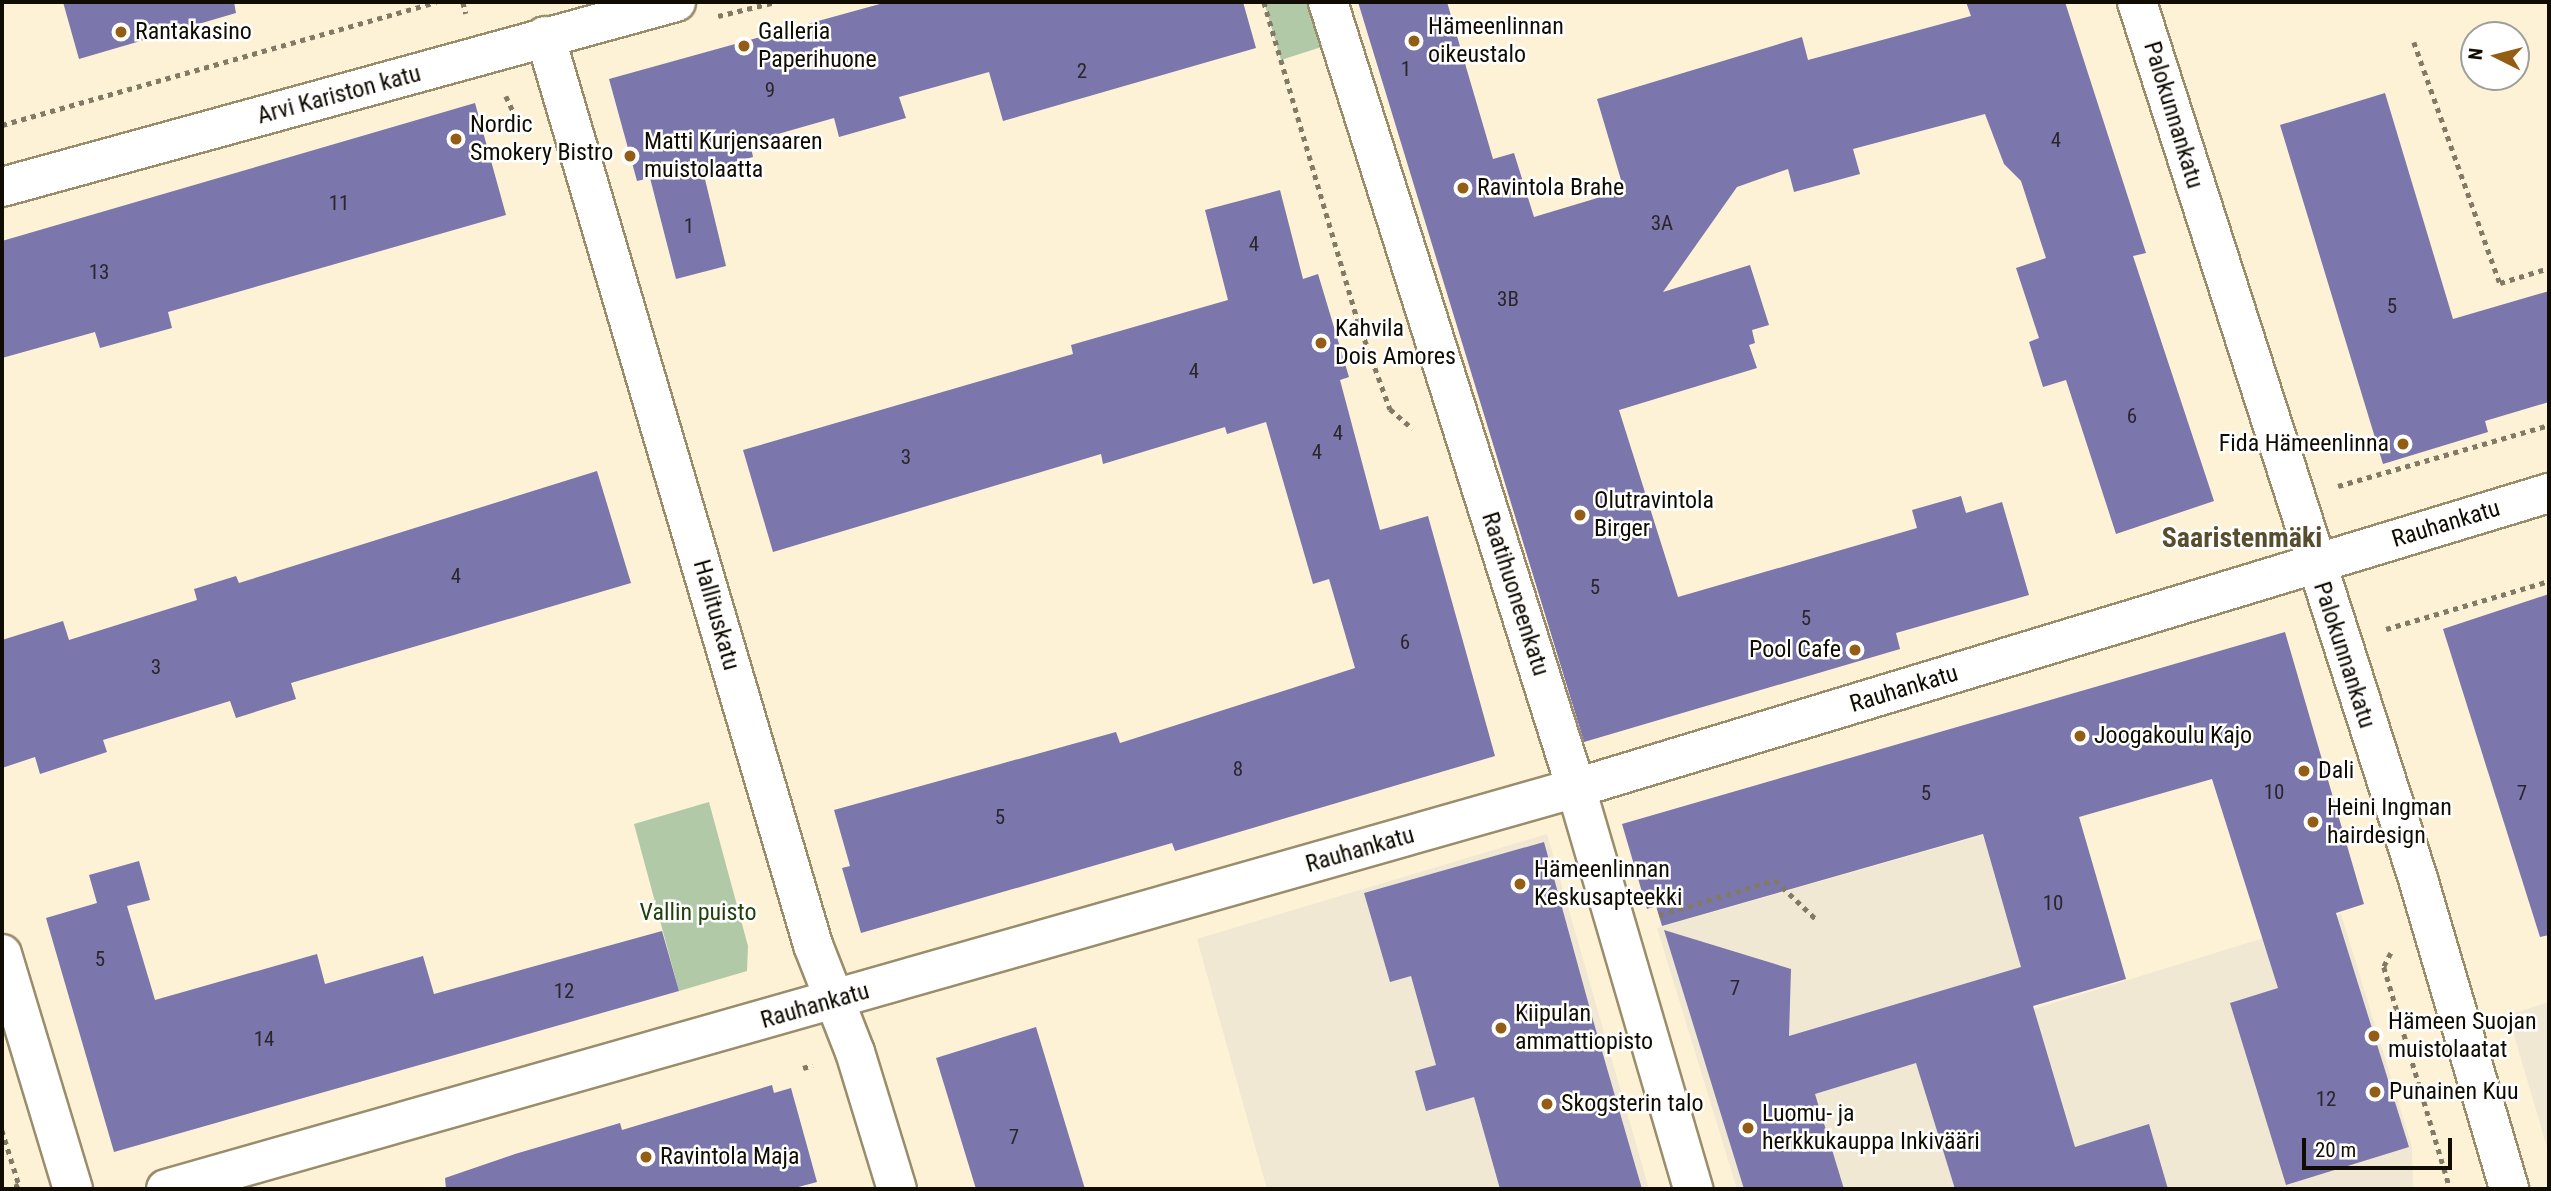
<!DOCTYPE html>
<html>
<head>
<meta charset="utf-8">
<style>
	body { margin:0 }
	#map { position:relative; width:2551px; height:1191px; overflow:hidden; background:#fdf2d5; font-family:"Roboto Condensed",sans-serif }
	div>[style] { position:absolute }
	.commercial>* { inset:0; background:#f0e8d2 }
	.green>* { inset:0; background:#b2c9a8 }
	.building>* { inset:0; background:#7b76ac }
	.path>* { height:4.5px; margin-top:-2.25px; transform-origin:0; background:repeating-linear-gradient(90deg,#817a67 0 5px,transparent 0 10px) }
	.roads { filter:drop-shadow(2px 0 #998d6c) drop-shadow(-2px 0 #998d6c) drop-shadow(0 2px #998d6c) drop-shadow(0 -2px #998d6c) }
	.minor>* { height:38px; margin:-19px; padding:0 19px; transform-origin:19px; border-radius:19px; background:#fff }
	.primary>* { height:38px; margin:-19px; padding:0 19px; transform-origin:19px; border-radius:19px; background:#fff }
	.dots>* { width:19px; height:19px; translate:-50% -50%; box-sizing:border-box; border:4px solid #fff; border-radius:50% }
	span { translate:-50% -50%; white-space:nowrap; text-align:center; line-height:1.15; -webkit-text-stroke:5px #fff; paint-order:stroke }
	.number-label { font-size:21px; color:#2b262c }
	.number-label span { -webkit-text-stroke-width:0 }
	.poi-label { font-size:24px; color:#100c02 }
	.left { translate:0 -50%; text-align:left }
	.right { translate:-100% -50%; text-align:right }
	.street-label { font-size:24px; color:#100c02 }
	.park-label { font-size:24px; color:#20410a }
	.quarter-label { font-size:28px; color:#584d2e; font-weight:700 }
	.frame { position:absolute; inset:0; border:4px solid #100c02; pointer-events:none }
	.north { position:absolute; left:2460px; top:21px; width:70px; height:70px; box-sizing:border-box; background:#fff; border:2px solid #9f9e9a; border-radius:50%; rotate:276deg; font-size:19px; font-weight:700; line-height:28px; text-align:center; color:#100c02 }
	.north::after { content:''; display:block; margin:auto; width:24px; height:32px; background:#945d15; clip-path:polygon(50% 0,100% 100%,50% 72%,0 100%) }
	.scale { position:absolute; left:2302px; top:1138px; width:150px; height:32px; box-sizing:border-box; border:4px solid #100c02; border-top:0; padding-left:9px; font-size:21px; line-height:24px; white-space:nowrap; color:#100c02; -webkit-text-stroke:5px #fff; paint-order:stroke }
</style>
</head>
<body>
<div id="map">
	<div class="commercial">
		<i style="clip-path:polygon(1547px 834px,1649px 1189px,1267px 1189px,1197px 939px)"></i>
		<i style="clip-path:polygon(1983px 835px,2034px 1009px,2341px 914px,2412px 1147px,2413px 1189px,1737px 1189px,1657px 928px)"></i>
		<i style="clip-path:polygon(2549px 1002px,2549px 1154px,2508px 1015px)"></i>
	</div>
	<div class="green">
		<i style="clip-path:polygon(1264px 2px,1328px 2px,1340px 41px,1281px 60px)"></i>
		<i style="clip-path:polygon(709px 802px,748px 946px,747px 971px,679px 991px,634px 824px)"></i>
	</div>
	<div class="building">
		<i style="clip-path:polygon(63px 2px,234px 2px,236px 13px,79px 59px)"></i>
		<i style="clip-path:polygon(887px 2px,1243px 2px,1256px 48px,1003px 121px,989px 72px,899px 97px,906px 118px,839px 137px,834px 118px,750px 142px,753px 157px,703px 171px,726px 266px,676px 279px,650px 178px,637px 181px,609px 79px)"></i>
		<i style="clip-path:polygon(1358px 2px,1447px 2px,1493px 159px,1514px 153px,1534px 217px,1624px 190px,1597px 99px,1802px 37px,1808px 60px,1971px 16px,1966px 2px,2065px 2px,2146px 253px,2133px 256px,2214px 501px,2116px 534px,2066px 380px,2043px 387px,2029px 342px,2039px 338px,2016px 268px,2046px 258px,2021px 181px,2004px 164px,1985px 114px,1853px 149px,1860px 174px,1794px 192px,1788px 169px,1737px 187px,1663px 292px,1750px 265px,1769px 325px,1752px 330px,1755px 343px,1749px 345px,1757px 368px,1619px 410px,1678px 597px,1917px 528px,1912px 510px,1961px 496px,1966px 513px,2002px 502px,2029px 595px,1896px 633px,1900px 649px,1584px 742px)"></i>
		<i style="clip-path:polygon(2385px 93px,2453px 319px,2549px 291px,2549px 402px,2485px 421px,2488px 432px,2383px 464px,2280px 125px)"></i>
		<i style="clip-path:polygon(475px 103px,506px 215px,168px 312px,172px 328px,100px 348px,95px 332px,2px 358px,2px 241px)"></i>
		<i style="clip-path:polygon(1280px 190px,1303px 279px,1318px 274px,1349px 377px,1340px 380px,1380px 530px,1428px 516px,1495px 756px,1175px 851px,1172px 843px,861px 933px,842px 868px,850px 866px,834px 810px,1116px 732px,1120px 743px,1355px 668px,1329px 579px,1313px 584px,1266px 422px,1227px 434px,1225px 427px,1103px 464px,1101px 454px,773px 552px,743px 450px,1073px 354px,1071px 345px,1228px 300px,1205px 210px)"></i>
		<i style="clip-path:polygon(597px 471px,631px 583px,291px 683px,296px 699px,236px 718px,230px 701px,103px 740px,107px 752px,40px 774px,35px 757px,2px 768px,2px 640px,63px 621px,69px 640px,197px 600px,194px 589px,236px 576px,239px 583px)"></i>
		<i style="clip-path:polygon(2549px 594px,2549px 935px,2540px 937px,2443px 629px)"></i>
		<i style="clip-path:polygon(2285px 632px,2364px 904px,2336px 913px,2409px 1147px,2286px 1185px,2230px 1003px,2278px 988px,2212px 779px,2079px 817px,2126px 979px,2033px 1006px,2075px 1147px,2149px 1124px,2168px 1189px,1955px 1189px,1916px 1063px,1815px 1094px,1844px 1189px,1744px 1189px,1664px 930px,1791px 969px,1789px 1036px,2021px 967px,1983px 834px,1662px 926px,1656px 906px,1647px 909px,1622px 824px)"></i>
		<i style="clip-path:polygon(1544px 842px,1593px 1020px,1642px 1189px,1500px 1189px,1474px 1097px,1426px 1111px,1415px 1071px,1436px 1065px,1411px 976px,1390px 982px,1364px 893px)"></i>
		<i style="clip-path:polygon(139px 861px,150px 900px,127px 906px,155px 1000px,317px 954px,325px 984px,423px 956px,434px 994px,662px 931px,679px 991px,114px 1152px,46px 918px,97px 903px,89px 875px)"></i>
		<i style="clip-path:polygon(1036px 1027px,1085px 1189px,976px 1189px,936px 1058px)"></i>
		<i style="clip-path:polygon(772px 1085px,774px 1093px,791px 1088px,817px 1182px,791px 1189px,446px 1189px,445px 1178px,515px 1154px,620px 1123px,622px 1130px)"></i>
	</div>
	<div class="path">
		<i style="left:463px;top:2px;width:12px;rotate:76deg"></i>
		<i style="left:1264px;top:2px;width:333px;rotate:73.6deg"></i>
		<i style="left:1358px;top:321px;width:94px;rotate:70deg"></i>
		<i style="left:1390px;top:409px;width:30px;rotate:41deg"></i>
		<i style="left:718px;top:16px;width:60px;rotate:-13.6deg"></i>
		<i style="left:2414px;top:42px;width:256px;rotate:70.4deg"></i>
		<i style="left:2500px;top:283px;width:51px;rotate:-17deg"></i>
		<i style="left:506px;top:96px;width:33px;rotate:65deg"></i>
		<i style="left:2px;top:125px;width:451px;rotate:-15.8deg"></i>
		<i style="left:2338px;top:486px;width:220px;rotate:-16.1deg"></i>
		<i style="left:2386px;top:629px;width:170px;rotate:-16.4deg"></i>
		<i style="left:1659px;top:915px;width:121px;rotate:-16.8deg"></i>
		<i style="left:1775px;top:880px;width:59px;rotate:43.6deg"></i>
		<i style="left:2391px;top:953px;width:16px;rotate:117deg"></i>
		<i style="left:2384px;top:967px;width:232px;rotate:73.4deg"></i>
		<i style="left:803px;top:1068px;width:10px;rotate:-17deg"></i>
		<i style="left:2px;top:1130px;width:58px;rotate:72.8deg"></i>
		<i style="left:19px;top:1185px;width:9px;rotate:153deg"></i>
	</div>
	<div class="roads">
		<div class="minor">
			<i style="left:1328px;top:2px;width:824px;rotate:72.49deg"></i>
			<i style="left:1576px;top:788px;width:418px;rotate:73.7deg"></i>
			<i style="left:2137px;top:2px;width:921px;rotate:72.23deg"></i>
			<i style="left:2418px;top:879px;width:323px;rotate:73.6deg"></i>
			<i style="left:545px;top:36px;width:948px;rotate:73.57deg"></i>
			<i style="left:813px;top:945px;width:115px;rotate:68.6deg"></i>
			<i style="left:855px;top:1052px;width:143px;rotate:73deg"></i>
			<i style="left:2px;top:954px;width:245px;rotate:73.2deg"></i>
			<i style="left:166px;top:1189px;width:1466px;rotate:-15.88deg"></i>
			<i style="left:1576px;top:788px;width:1017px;rotate:-16.87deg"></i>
		</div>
		<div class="primary">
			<i style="left:2px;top:187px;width:699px;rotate:-15.35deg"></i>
		</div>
	</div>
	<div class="dots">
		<i style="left:121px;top:32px;background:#945d15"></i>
		<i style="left:1414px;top:41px;background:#945d15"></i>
		<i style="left:744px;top:46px;background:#945d15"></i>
		<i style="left:456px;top:139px;background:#945d15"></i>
		<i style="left:630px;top:156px;background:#945d15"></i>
		<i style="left:1463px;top:188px;background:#945d15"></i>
		<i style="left:1321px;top:343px;background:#945d15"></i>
		<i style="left:2403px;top:444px;background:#945d15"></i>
		<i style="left:1580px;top:515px;background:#945d15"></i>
		<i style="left:1855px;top:650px;background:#945d15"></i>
		<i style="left:2080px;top:736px;background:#945d15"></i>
		<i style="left:2304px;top:771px;background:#945d15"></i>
		<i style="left:2313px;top:822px;background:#945d15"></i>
		<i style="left:1520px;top:884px;background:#945d15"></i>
		<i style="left:1501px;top:1028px;background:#945d15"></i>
		<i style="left:2374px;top:1036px;background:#945d15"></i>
		<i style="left:2375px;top:1092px;background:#945d15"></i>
		<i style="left:1547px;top:1104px;background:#945d15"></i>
		<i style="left:1748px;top:1128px;background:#945d15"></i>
		<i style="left:646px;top:1157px;background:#945d15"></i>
	</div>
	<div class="number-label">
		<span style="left:1406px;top:69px">1</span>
		<span style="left:1082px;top:71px">2</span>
		<span style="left:770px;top:90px">9</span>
		<span style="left:2056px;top:140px">4</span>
		<span style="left:339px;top:203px">11</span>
		<span style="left:1662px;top:223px">3A</span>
		<span style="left:689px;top:226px">1</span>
		<span style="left:1254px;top:244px">4</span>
		<span style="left:99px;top:272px">13</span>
		<span style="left:1508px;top:299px">3B</span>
		<span style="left:2392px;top:306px">5</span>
		<span style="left:1194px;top:371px">4</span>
		<span style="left:2132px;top:416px">6</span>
		<span style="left:1338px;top:433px">4</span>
		<span style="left:1317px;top:452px">4</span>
		<span style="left:906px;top:457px">3</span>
		<span style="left:456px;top:576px">4</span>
		<span style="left:1595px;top:587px">5</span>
		<span style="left:1806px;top:618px">5</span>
		<span style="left:1405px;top:642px">6</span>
		<span style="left:156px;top:667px">3</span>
		<span style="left:1238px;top:769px">8</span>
		<span style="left:2274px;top:792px">10</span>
		<span style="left:1926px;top:793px">5</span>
		<span style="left:2522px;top:793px">7</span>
		<span style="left:1000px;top:817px">5</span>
		<span style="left:2053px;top:903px">10</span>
		<span style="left:100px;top:959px">5</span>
		<span style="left:1735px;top:988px">7</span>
		<span style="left:564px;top:991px">12</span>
		<span style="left:264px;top:1039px">14</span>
		<span style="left:2326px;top:1099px">12</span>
		<span style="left:1014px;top:1137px">7</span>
	</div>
	<div class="poi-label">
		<span class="left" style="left:1428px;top:41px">Hämeenlinnan<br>oikeustalo</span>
		<span class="left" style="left:135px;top:32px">Rantakasino</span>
		<span class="left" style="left:758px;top:46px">Galleria<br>Paperihuone</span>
		<span class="left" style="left:470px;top:139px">Nordic<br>Smokery Bistro</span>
		<span class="left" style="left:644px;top:156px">Matti Kurjensaaren<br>muistolaatta</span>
		<span class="left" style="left:1477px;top:188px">Ravintola Brahe</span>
		<span class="left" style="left:1335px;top:343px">Kahvila<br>Dois Amores</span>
		<span class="right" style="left:2389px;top:444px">Fida Hämeenlinna</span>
		<span class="left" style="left:1594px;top:515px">Olutravintola<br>Birger</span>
		<span class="right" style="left:1841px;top:650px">Pool Cafe</span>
		<span class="left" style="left:2094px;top:736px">Joogakoulu Kajo</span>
		<span class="left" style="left:2318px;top:771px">Dali</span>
		<span class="left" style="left:2327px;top:822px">Heini Ingman<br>hairdesign</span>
		<span class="left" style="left:1534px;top:884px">Hämeenlinnan<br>Keskusapteekki</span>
		<span class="left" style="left:1515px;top:1028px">Kiipulan<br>ammattiopisto</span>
		<span class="left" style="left:2388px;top:1036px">Hämeen Suojan<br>muistolaatat</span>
		<span class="left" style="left:2389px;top:1092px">Punainen Kuu</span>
		<span class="left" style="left:1561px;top:1104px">Skogsterin talo</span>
		<span class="left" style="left:1762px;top:1128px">Luomu- ja<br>herkkukauppa Inkivääri</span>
		<span class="left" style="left:660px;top:1157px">Ravintola Maja</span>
	</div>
	<div class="street-label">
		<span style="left:339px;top:95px;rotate:-15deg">Arvi Kariston katu</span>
		<span style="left:2173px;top:115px;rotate:73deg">Palokunnankatu</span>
		<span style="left:2446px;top:524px;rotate:-17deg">Rauhankatu</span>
		<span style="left:1515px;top:594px;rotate:72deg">Raatihuoneenkatu</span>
		<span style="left:716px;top:615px;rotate:74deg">Hallituskatu</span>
		<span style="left:2344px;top:655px;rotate:72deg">Palokunnankatu</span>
		<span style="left:1904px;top:689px;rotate:-17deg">Rauhankatu</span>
		<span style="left:1360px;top:850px;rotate:-16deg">Rauhankatu</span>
		<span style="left:815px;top:1006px;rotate:-16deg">Rauhankatu</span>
	</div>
	<div class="park-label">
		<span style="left:698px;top:913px">Vallin puisto</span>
	</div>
	<div class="quarter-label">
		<span style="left:2242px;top:538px">Saaristenmäki</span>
	</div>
	<div class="frame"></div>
	<div class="north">N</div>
	<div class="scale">20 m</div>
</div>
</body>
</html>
